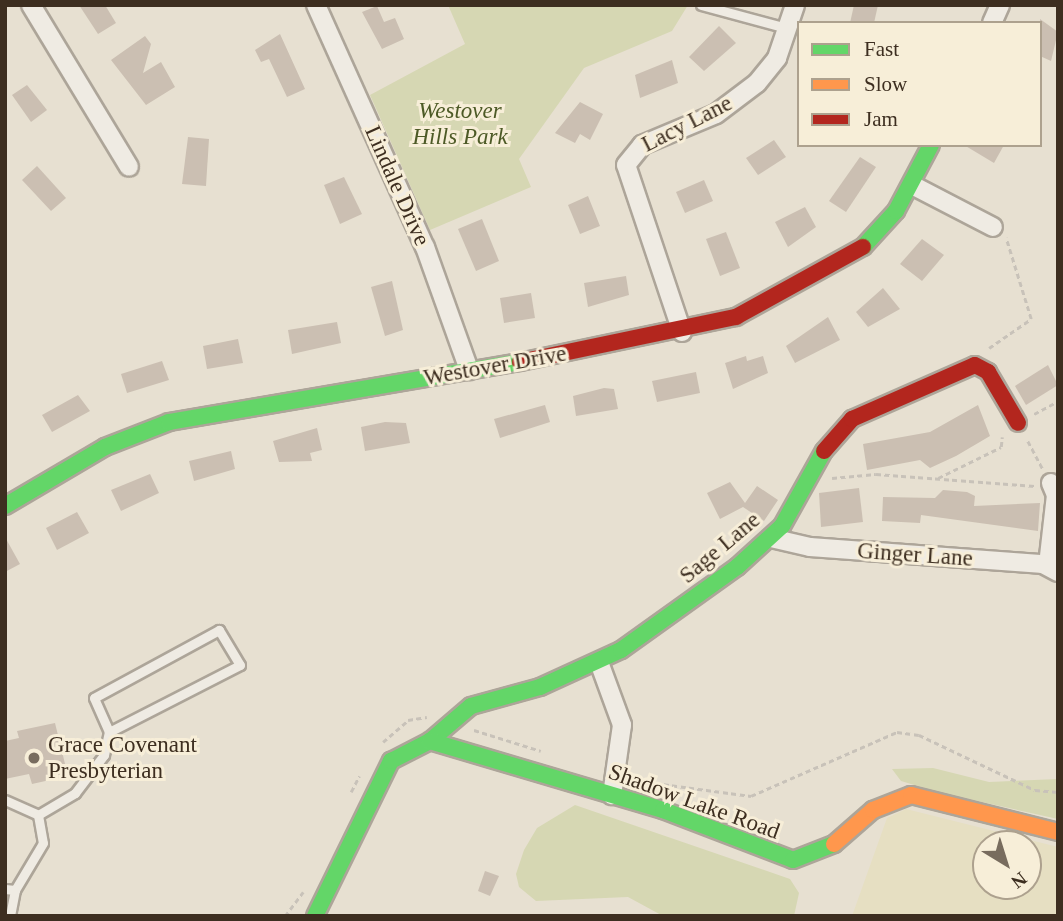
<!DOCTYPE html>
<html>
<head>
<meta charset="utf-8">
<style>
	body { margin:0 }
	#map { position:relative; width:1063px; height:921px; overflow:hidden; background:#e7e0d1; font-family:"Times New Roman",serif }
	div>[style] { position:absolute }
	.farmland>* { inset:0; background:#e6dfc2 }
	.green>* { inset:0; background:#d6d7b3 }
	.building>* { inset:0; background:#cbbfb2 }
	.path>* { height:2.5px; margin-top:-1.25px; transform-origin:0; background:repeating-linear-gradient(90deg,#c8c2b9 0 5px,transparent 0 8.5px) }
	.roads { filter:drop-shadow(2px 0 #ada599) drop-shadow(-2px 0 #ada599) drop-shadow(0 2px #ada599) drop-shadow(0 -2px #ada599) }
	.lane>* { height:9px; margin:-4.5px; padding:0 4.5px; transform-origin:4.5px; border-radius:4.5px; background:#efebe3 }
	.street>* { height:18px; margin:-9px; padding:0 9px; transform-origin:9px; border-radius:9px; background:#efebe3 }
	.fast>* { height:16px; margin:-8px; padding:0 8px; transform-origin:8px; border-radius:8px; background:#63d668 }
	.slow>* { height:16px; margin:-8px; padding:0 8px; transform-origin:8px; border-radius:8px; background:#ff974d }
	.jam>* { height:16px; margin:-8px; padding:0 8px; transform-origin:8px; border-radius:8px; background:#b3261e }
	.dots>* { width:19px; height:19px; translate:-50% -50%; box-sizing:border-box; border:4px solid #f7eed8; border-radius:50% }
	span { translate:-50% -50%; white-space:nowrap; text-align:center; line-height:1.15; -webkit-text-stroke:6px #f7eed8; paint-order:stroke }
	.park-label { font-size:23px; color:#4d5a26; font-style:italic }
	.street-label { font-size:23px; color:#3d2e20 }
	.poi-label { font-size:23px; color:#3d2e20 }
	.left { translate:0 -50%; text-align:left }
	.frame { position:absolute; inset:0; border:7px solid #3d2e20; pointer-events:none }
	.legend { position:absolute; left:797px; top:21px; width:245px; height:126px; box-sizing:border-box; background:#f7eed8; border:2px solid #ada18e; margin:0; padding:9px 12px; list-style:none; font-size:21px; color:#3d2e20 }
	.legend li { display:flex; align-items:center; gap:14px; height:35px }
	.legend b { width:35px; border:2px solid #ada18e }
	.north { position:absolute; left:972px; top:830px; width:70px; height:70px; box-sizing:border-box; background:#f7eed8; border:2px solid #ada18e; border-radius:50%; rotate:142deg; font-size:19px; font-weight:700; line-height:28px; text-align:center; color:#3d2e20 }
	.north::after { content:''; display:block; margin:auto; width:24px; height:32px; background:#786c5e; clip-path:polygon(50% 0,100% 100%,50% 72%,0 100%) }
</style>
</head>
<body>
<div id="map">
	<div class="farmland">
		<i style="clip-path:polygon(evenodd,906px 809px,1058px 847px,1058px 916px,852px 916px,887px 818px,906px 809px,986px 844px,1028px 844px,1028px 886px,986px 886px,986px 844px)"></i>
	</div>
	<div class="green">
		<i style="clip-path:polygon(448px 5px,688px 5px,672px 31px,584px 68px,519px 159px,531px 187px,430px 230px,370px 95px,465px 44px)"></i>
		<i style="clip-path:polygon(933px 768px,989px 782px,1058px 779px,1058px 819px,941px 793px,901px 781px,892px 769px)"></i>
		<i style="clip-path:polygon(575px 805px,790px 879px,799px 893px,794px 916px,663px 916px,628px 897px,536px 901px,519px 887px,516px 874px,524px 850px,537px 828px)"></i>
	</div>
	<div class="building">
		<i style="clip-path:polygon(79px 5px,105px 5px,116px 23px,98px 34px)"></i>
		<i style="clip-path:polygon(854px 5px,878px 5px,874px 23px,850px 23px)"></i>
		<i style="clip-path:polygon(377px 6px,384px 22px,395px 18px,404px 39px,382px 49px,362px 12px)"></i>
		<i style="clip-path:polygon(1040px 19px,1058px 32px,1051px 61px,1040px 56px)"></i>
		<i style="clip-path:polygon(719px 26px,736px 43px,704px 71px,689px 57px)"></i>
		<i style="clip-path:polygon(280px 34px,305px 89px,287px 97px,269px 59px,261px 62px,255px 50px)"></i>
		<i style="clip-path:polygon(145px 36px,151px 44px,143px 73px,161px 62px,175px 87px,146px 105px,111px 60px)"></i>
		<i style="clip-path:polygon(672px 60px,678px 83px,640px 98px,635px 75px)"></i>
		<i style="clip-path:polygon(27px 85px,47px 110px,31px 122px,12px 95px)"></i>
		<i style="clip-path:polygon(580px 102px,603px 114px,590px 140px,580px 134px,575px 143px,555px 133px)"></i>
		<i style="clip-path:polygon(188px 137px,209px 139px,206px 186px,182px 184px)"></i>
		<i style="clip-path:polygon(774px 140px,786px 157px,758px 175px,746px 158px)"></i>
		<i style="clip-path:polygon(964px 145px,1004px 145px,994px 163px)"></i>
		<i style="clip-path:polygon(860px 157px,876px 167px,846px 212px,829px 201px)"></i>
		<i style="clip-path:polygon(37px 166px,66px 198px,51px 211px,22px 180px)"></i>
		<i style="clip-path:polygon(344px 177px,362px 214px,340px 224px,324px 185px)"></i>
		<i style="clip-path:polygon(704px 180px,713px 201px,685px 213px,676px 192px)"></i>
		<i style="clip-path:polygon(588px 196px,600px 226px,580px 234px,568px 205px)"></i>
		<i style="clip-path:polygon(805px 207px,816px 227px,788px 247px,775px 222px)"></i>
		<i style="clip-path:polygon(482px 219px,499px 261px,476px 271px,458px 229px)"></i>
		<i style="clip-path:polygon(726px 232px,740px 268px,720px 276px,706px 239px)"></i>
		<i style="clip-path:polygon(922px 239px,944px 255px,922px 281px,900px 264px)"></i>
		<i style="clip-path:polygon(626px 276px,629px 295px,588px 307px,584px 283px)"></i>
		<i style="clip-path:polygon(392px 281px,403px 330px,385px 336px,371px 287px)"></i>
		<i style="clip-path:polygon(883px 288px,900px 309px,868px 327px,856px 312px)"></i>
		<i style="clip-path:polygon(531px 293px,535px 318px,504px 323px,500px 298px)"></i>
		<i style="clip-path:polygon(828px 317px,840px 340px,795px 363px,786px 346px)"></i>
		<i style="clip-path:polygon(337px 322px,341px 343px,292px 354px,288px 330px)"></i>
		<i style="clip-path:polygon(238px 339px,243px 363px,207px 369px,203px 346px)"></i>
		<i style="clip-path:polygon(746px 356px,747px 361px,763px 356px,768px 373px,733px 389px,725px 363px)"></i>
		<i style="clip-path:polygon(162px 361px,169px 380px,127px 393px,121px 374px)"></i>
		<i style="clip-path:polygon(1048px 365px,1058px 385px,1026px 405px,1015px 386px)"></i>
		<i style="clip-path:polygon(696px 372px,700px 393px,657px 402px,652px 381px)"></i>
		<i style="clip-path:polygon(604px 388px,614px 389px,618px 409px,576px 416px,573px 396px)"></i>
		<i style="clip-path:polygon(78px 395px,90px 411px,52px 432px,42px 415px)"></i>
		<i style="clip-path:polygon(545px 405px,550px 422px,500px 438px,494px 419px)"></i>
		<i style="clip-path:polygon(978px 405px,990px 436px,956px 456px,930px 468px,920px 460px,867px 470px,863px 444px,930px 432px)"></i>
		<i style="clip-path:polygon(385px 422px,406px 423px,410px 443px,365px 451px,361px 427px)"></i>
		<i style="clip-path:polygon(317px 428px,322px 450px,310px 453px,312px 461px,279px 462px,273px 441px)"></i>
		<i style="clip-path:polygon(231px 451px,235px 469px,194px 481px,189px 461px)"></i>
		<i style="clip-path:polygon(150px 474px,159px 493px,121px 511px,111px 490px)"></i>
		<i style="clip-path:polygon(730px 482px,745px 503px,757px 486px,778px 500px,764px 521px,743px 507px,720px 519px,707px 493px)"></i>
		<i style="clip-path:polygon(859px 488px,863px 522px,821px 527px,819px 493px)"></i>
		<i style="clip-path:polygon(943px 490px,967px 492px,975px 496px,974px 506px,1040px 503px,1038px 531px,921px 515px,920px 523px,882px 521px,883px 497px,935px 498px)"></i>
		<i style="clip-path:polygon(77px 512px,89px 533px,57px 550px,46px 528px)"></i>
		<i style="clip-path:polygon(5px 537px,20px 564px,5px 572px)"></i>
		<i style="clip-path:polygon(55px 723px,68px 776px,32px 784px,29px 774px,5px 779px,5px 741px,19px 738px,17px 731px)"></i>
		<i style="clip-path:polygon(485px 871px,499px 876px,490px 896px,478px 891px)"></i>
	</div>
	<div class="path">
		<i style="left:989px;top:348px;width:51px;rotate:-34.6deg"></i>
		<i style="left:1031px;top:319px;width:85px;rotate:-107.2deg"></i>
		<i style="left:1034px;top:414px;width:27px;rotate:-28deg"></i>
		<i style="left:1028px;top:441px;width:32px;rotate:62deg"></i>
		<i style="left:832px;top:478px;width:44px;rotate:-5.2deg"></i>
		<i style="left:876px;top:474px;width:159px;rotate:4.3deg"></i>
		<i style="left:938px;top:478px;width:70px;rotate:-26.2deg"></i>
		<i style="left:1001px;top:447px;width:10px;rotate:-84deg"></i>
		<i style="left:474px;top:730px;width:70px;rotate:17.4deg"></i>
		<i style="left:383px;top:742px;width:33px;rotate:-41deg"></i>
		<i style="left:408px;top:720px;width:19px;rotate:-9deg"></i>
		<i style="left:647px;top:782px;width:105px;rotate:7.7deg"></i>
		<i style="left:751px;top:796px;width:159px;rotate:-23.7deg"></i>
		<i style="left:897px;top:732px;width:22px;rotate:8deg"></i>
		<i style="left:919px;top:735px;width:128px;rotate:25.4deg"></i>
		<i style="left:1035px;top:790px;width:23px;rotate:5deg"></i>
		<i style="left:351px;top:792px;width:18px;rotate:-63deg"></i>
		<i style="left:64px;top:916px;width:18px"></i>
		<i style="left:285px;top:916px;width:30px;rotate:-53deg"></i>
	</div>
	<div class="roads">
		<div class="lane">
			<i style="left:701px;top:5px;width:89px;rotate:15deg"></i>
			<i style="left:5px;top:800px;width:36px;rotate:24deg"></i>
			<i style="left:38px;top:815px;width:28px;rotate:80deg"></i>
			<i style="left:43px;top:843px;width:55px;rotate:120.8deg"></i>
			<i style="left:38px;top:815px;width:43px;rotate:-30.7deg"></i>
			<i style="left:75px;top:793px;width:48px;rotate:-52.7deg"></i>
			<i style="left:104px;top:755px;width:24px;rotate:-78deg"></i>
			<i style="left:109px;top:732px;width:147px;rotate:-27.1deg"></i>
			<i style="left:240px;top:665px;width:41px;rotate:-121deg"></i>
			<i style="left:219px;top:630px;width:142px;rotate:151.5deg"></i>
			<i style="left:94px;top:698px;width:37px;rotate:66deg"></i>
			<i style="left:5px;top:889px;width:10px;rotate:6deg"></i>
			<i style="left:15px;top:890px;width:26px;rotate:101deg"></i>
		</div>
		<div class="street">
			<i style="left:31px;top:5px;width:189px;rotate:58.8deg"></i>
			<i style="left:316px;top:5px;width:265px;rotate:65.8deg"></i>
			<i style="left:425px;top:247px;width:131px;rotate:70.3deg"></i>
			<i style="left:992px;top:23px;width:20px;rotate:-66deg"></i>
			<i style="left:912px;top:185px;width:91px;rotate:27.4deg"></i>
			<i style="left:682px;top:332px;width:176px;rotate:-108.5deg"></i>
			<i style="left:626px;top:165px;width:26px;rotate:-51deg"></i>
			<i style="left:642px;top:145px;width:80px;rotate:-22.7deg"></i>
			<i style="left:716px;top:114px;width:51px;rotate:-37.1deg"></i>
			<i style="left:757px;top:83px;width:32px;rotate:-51deg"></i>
			<i style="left:777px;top:58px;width:56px;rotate:-71.2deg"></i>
			<i style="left:771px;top:538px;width:40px;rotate:13deg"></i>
			<i style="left:810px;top:547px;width:234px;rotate:4.2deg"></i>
			<i style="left:1043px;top:564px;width:17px;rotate:28deg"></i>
			<i style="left:1048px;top:565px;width:70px;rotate:-83.5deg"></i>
			<i style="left:1056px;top:495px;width:13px;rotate:-113deg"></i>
			<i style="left:599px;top:662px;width:67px;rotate:69.9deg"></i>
			<i style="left:622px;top:725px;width:71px;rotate:98.1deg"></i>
		</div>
		<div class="fast">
			<i style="left:863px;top:247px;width:49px;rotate:-47.5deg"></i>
			<i style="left:896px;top:211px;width:75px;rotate:-62.1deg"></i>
			<i style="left:5px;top:506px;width:116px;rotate:-30.5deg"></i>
			<i style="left:105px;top:447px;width:69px;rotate:-21.3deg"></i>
			<i style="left:169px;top:422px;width:356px;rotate:-9.7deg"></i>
			<i style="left:430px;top:741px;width:54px;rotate:-40.5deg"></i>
			<i style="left:471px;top:706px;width:72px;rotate:-15.4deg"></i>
			<i style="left:540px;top:687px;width:89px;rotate:-24.6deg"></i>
			<i style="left:621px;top:650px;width:143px;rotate:-35.6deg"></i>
			<i style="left:737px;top:567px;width:61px;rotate:-42.3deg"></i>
			<i style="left:782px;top:526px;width:86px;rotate:-60.8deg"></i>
			<i style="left:315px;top:916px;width:173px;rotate:-63.9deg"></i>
			<i style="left:391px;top:761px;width:44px;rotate:-27.1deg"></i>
			<i style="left:430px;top:741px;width:243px;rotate:16.5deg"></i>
			<i style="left:663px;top:810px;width:139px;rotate:21deg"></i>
			<i style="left:793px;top:860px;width:44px;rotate:-21.3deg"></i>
		</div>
		<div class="slow">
			<i style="left:834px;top:844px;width:52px;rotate:-41.1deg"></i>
			<i style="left:873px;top:810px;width:41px;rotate:-21.5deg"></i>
			<i style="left:911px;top:795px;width:152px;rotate:14.1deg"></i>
		</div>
		<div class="jam">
			<i style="left:520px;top:362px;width:221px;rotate:-11.8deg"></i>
			<i style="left:736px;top:317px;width:145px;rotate:-28.9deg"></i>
			<i style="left:824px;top:451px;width:43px;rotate:-48.8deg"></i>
			<i style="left:852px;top:419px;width:134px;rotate:-23.7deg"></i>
			<i style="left:975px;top:365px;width:15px;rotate:28deg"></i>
			<i style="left:988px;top:372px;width:59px;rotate:59.5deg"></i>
		</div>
	</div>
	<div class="dots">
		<i style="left:34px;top:758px;background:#786c5e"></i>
	</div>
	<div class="park-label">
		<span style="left:460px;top:124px">Westover<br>Hills Park</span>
	</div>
	<div class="street-label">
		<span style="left:687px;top:124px;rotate:-27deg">Lacy Lane</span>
		<span style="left:397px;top:186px;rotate:66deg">Lindale Drive</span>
		<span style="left:495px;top:366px;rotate:-10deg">Westover Drive</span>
		<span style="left:720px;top:548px;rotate:-40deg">Sage Lane</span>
		<span style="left:915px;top:555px;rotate:4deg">Ginger Lane</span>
		<span style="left:694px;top:802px;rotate:20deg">Shadow Lake Road</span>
	</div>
	<div class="poi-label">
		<span class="left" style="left:48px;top:758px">Grace Covenant<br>Presbyterian</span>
	</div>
	<div class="frame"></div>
	<ul class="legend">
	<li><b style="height:9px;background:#63d668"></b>Fast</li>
	<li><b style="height:9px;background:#ff974d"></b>Slow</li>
	<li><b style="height:9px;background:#b3261e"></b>Jam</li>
	</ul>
	<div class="north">N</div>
</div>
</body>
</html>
